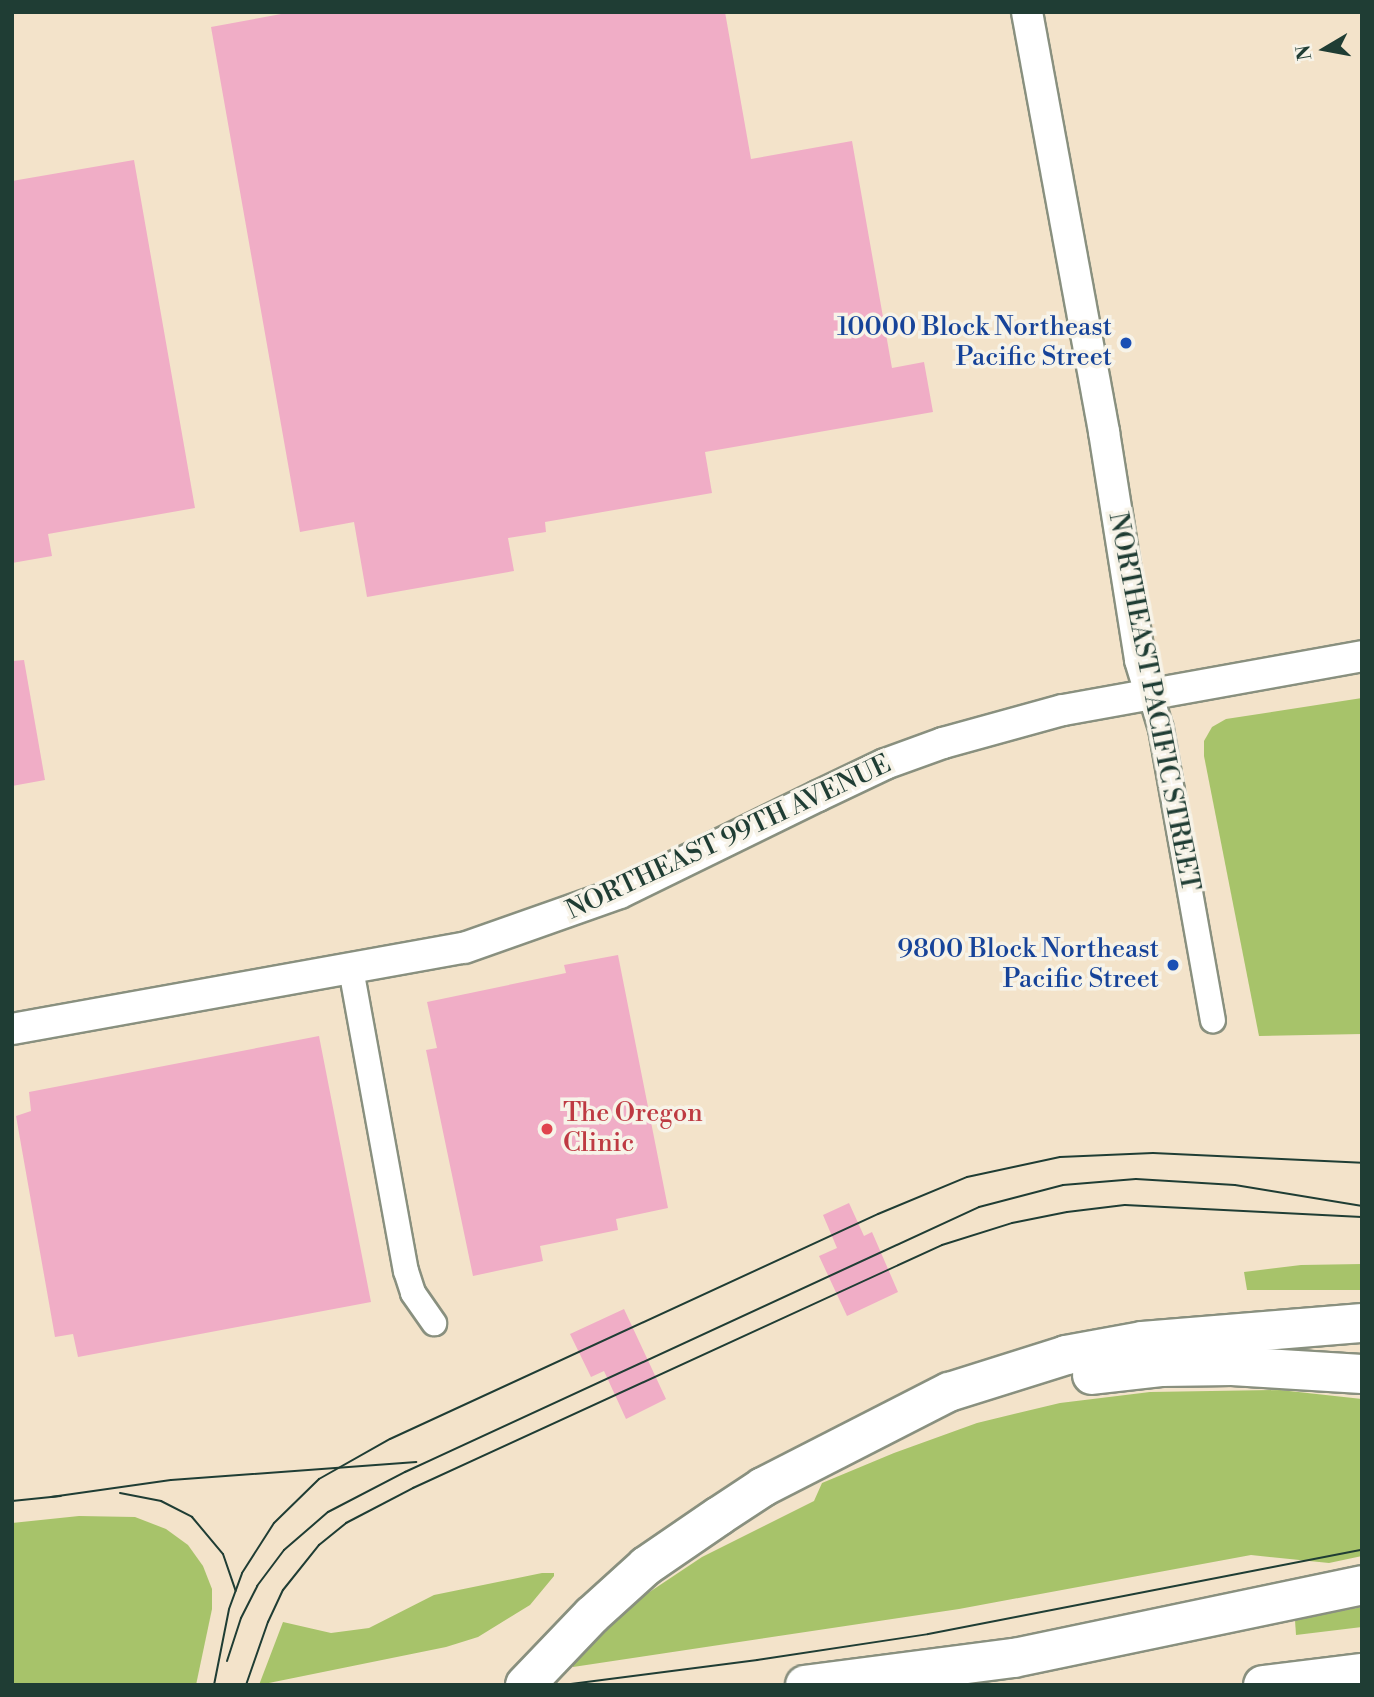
<!DOCTYPE html>
<html>
<head>
<meta charset="utf-8">
<style>
	body { margin:0 }
	#map { position:relative; width:1374px; height:1697px; overflow:hidden; background:#f3e3ca; font-family:"Libre Bodoni",serif }
	div>[style] { position:absolute }
	.green>* { inset:0; background:#a7c36a }
	.building>* { inset:0; background:#f0adc6 }
	.roads { filter:drop-shadow(2px 0 #89907f) drop-shadow(-2px 0 #89907f) drop-shadow(0 2px #89907f) drop-shadow(0 -2px #89907f) }
	.minor>* { height:24px; margin:-12px; padding:0 12px; transform-origin:12px; border-radius:12px; background:#fff }
	.tertiary>* { height:30px; margin:-15px; padding:0 15px; transform-origin:15px; border-radius:15px; background:#fff }
	.motorway>* { height:38px; margin:-19px; padding:0 19px; transform-origin:19px; border-radius:19px; background:#fff }
	.tram>* { height:2px; margin:-1px; padding:0 1px; transform-origin:1px; border-radius:1px; background:#1f3d34 }
	.dots>* { width:19px; height:19px; translate:-50% -50%; box-sizing:border-box; border:4px solid #f7f3e8; border-radius:50% }
	span { translate:-50% -50%; white-space:nowrap; text-align:center; line-height:1.15; -webkit-text-stroke:7px #f7f3e8; paint-order:stroke }
	.transit-label { font-size:26px; color:#164399 }
	.right { translate:-100% -50%; text-align:right }
	.street-label { font-size:26px; color:#1f3d34 }
	.health-label { font-size:26px; color:#be3a42 }
	.left { translate:0 -50%; text-align:left }
	.frame { position:absolute; inset:0; border:14px solid #1f3d34; pointer-events:none }
	.north { position:absolute; left:1290px; top:14px; width:70px; height:70px; -webkit-text-stroke:5px #f7f3e8; paint-order:stroke; rotate:260deg; font-size:19px; font-weight:700; line-height:28px; text-align:center; color:#1f3d34 }
	.north::after { content:''; display:block; margin:auto; width:24px; height:32px; background:#1f3d34; clip-path:polygon(50% 0,100% 100%,50% 72%,0 100%) }
</style>
</head>
<body>
<div id="map">
	<div class="green">
		<i style="clip-path:polygon(1362px 698px,1362px 1034px,1259px 1036px,1204px 756px,1204px 741px,1212px 727px,1226px 719px)"></i>
		<i style="clip-path:polygon(1362px 1264px,1362px 1290px,1247px 1290px,1244px 1272px,1301px 1265px)"></i>
		<i style="clip-path:polygon(1280px 1390px,1362px 1399px,1362px 1556px,1329px 1563px,1251px 1555px,959px 1609px,573px 1667px,571px 1658px,627px 1607px,702px 1557px,814px 1501px,822px 1483px,894px 1453px,977px 1423px,1060px 1403px,1150px 1392px)"></i>
		<i style="clip-path:polygon(79px 1516px,135px 1517px,166px 1529px,188px 1545px,203px 1566px,212px 1589px,212px 1609px,196px 1685px,12px 1685px,12px 1523px)"></i>
		<i style="clip-path:polygon(542px 1573px,554px 1573px,554px 1576px,530px 1605px,478px 1637px,446px 1647px,259px 1685px,283px 1622px,331px 1633px,369px 1628px,434px 1595px)"></i>
		<i style="clip-path:polygon(1362px 1607px,1362px 1627px,1296px 1635px,1295px 1620px)"></i>
	</div>
	<div class="building">
		<i style="clip-path:polygon(292px 12px,725px 12px,751px 159px,852px 141px,892px 368px,924px 362px,933px 412px,705px 452px,712px 493px,545px 522px,546px 532px,508px 538px,514px 571px,367px 597px,354px 522px,300px 532px,211px 27px)"></i>
		<i style="clip-path:polygon(134px 160px,195px 508px,48px 534px,52px 556px,12px 563px,12px 181px)"></i>
		<i style="clip-path:polygon(24px 660px,45px 780px,12px 786px,12px 661px)"></i>
		<i style="clip-path:polygon(618px 955px,668px 1208px,616px 1219px,618px 1230px,540px 1246px,543px 1261px,473px 1276px,426px 1050px,437px 1048px,427px 1002px,566px 973px,564px 965px)"></i>
		<i style="clip-path:polygon(319px 1036px,371px 1302px,78px 1357px,73px 1334px,55px 1337px,16px 1116px,31px 1111px,29px 1092px)"></i>
		<i style="clip-path:polygon(849px 1203px,864px 1236px,872px 1232px,898px 1292px,847px 1316px,819px 1256px,837px 1248px,823px 1215px)"></i>
		<i style="clip-path:polygon(624px 1309px,666px 1399px,626px 1419px,604px 1371px,591px 1377px,570px 1334px)"></i>
	</div>
	<div class="roads">
		<div class="minor">
			<i style="left:1150px;top:693px;width:38px;rotate:73deg"></i>
			<i style="left:1161px;top:729px;width:296px;rotate:79.9deg"></i>
			<i style="left:351px;top:969px;width:307px;rotate:79.7deg"></i>
			<i style="left:406px;top:1271px;width:23px;rotate:72deg"></i>
			<i style="left:413px;top:1293px;width:37px;rotate:55deg"></i>
		</div>
		<div class="tertiary">
			<i style="left:1027px;top:12px;width:427px;rotate:79.6deg"></i>
			<i style="left:1104px;top:432px;width:231px;rotate:81deg"></i>
			<i style="left:1140px;top:660px;width:34px;rotate:73deg"></i>
			<i style="left:12px;top:1029px;width:459px;rotate:-10.2deg"></i>
			<i style="left:464px;top:948px;width:165px;rotate:-19.4deg"></i>
			<i style="left:620px;top:893px;width:220px;rotate:-26.1deg"></i>
			<i style="left:818px;top:796px;width:74px;rotate:-25.5deg"></i>
			<i style="left:885px;top:764px;width:62px;rotate:-19.9deg"></i>
			<i style="left:943px;top:743px;width:124px;rotate:-15.4deg"></i>
			<i style="left:1063px;top:710px;width:304px;rotate:-10.2deg"></i>
		</div>
		<div class="motorway">
			<i style="left:1092px;top:1375px;width:69px;rotate:-6.6deg"></i>
			<i style="left:1161px;top:1367px;width:71px;rotate:-0.8deg"></i>
			<i style="left:1232px;top:1366px;width:130px;rotate:3.5deg"></i>
			<i style="left:525px;top:1685px;width:97px;rotate:-46.3deg"></i>
			<i style="left:592px;top:1615px;width:73px;rotate:-42.2deg"></i>
			<i style="left:646px;top:1566px;width:88px;rotate:-34.4deg"></i>
			<i style="left:719px;top:1516px;width:53px;rotate:-33.4deg"></i>
			<i style="left:763px;top:1487px;width:209px;rotate:-27.1deg"></i>
			<i style="left:949px;top:1392px;width:123px;rotate:-17.5deg"></i>
			<i style="left:1066px;top:1355px;width:78px;rotate:-10.3deg"></i>
			<i style="left:1143px;top:1341px;width:220px;rotate:-4.7deg"></i>
			<i style="left:805px;top:1685px;width:211px;rotate:-7.4deg"></i>
			<i style="left:1014px;top:1658px;width:356px;rotate:-11.8deg"></i>
			<i style="left:1263px;top:1685px;width:100px;rotate:-6.9deg"></i>
		</div>
	</div>
	<div class="tram">
		<i style="left:120px;top:1493px;width:42px;rotate:11deg"></i>
		<i style="left:161px;top:1501px;width:35px;rotate:27deg"></i>
		<i style="left:192px;top:1517px;width:48px;rotate:50deg"></i>
		<i style="left:223px;top:1554px;width:39px;rotate:71deg"></i>
		<i style="left:51px;top:1497px;width:121px;rotate:-8.1deg"></i>
		<i style="left:171px;top:1480px;width:246px;rotate:-4.2deg"></i>
		<i style="left:12px;top:1501px;width:49px;rotate:-5.8deg"></i>
		<i style="left:227px;top:1661px;width:45px;rotate:-72deg"></i>
		<i style="left:241px;top:1618px;width:36px;rotate:-63deg"></i>
		<i style="left:257px;top:1586px;width:45px;rotate:-53.1deg"></i>
		<i style="left:284px;top:1550px;width:58px;rotate:-40.8deg"></i>
		<i style="left:328px;top:1512px;width:87px;rotate:-27.5deg"></i>
		<i style="left:405px;top:1472px;width:632px;rotate:-24.78deg"></i>
		<i style="left:979px;top:1207px;width:87px;rotate:-14.7deg"></i>
		<i style="left:1063px;top:1185px;width:73px;rotate:-4.7deg"></i>
		<i style="left:1136px;top:1179px;width:99px;rotate:3.5deg"></i>
		<i style="left:1235px;top:1185px;width:129px;rotate:9.4deg"></i>
		<i style="left:214px;top:1685px;width:77px;rotate:-78.8deg"></i>
		<i style="left:229px;top:1609px;width:38px;rotate:-70deg"></i>
		<i style="left:242px;top:1573px;width:59px;rotate:-57.4deg"></i>
		<i style="left:274px;top:1523px;width:63px;rotate:-44.4deg"></i>
		<i style="left:319px;top:1479px;width:81px;rotate:-29.4deg"></i>
		<i style="left:390px;top:1439px;width:537px;rotate:-24.75deg"></i>
		<i style="left:878px;top:1214px;width:96px;rotate:-22.6deg"></i>
		<i style="left:967px;top:1177px;width:95px;rotate:-12.1deg"></i>
		<i style="left:1060px;top:1157px;width:93px;rotate:-2.5deg"></i>
		<i style="left:1153px;top:1153px;width:209px;rotate:2.7deg"></i>
		<i style="left:246px;top:1685px;width:67px;rotate:-70.8deg"></i>
		<i style="left:268px;top:1622px;width:35px;rotate:-65deg"></i>
		<i style="left:283px;top:1590px;width:58px;rotate:-51.3deg"></i>
		<i style="left:319px;top:1545px;width:35px;rotate:-39deg"></i>
		<i style="left:346px;top:1523px;width:76px;rotate:-27.6deg"></i>
		<i style="left:413px;top:1488px;width:582px;rotate:-24.67deg"></i>
		<i style="left:942px;top:1245px;width:73px;rotate:-17.4deg"></i>
		<i style="left:1012px;top:1223px;width:56px;rotate:-11.3deg"></i>
		<i style="left:1067px;top:1212px;width:58px;rotate:-6.9deg"></i>
		<i style="left:1125px;top:1205px;width:237px;rotate:2.9deg"></i>
		<i style="left:563px;top:1685px;width:196px;rotate:-7.3deg"></i>
		<i style="left:757px;top:1660px;width:173px;rotate:-8.6deg"></i>
		<i style="left:928px;top:1634px;width:442px;rotate:-11deg"></i>
	</div>
	<div class="dots">
		<i style="left:1126px;top:343px;background:#1a4fb4"></i>
		<i style="left:1173px;top:965px;background:#1a4fb4"></i>
		<i style="left:547px;top:1129px;background:#e0444e"></i>
	</div>
	<div class="transit-label">
		<span class="right" style="left:1112px;top:343px">10000 Block Northeast<br>Pacific Street</span>
		<span class="right" style="left:1159px;top:965px">9800 Block Northeast<br>Pacific Street</span>
	</div>
	<div class="street-label">
		<span style="left:1153px;top:702px;rotate:79deg">NORTHEAST PACIFIC STREET</span>
		<span style="left:729px;top:838px;rotate:-25deg">NORTHEAST 99TH AVENUE</span>
	</div>
	<div class="health-label">
		<span class="left" style="left:563px;top:1129px">The Oregon<br>Clinic</span>
	</div>
	<div class="frame"></div>
	<div class="north">N</div>
</div>
</body>
</html>
